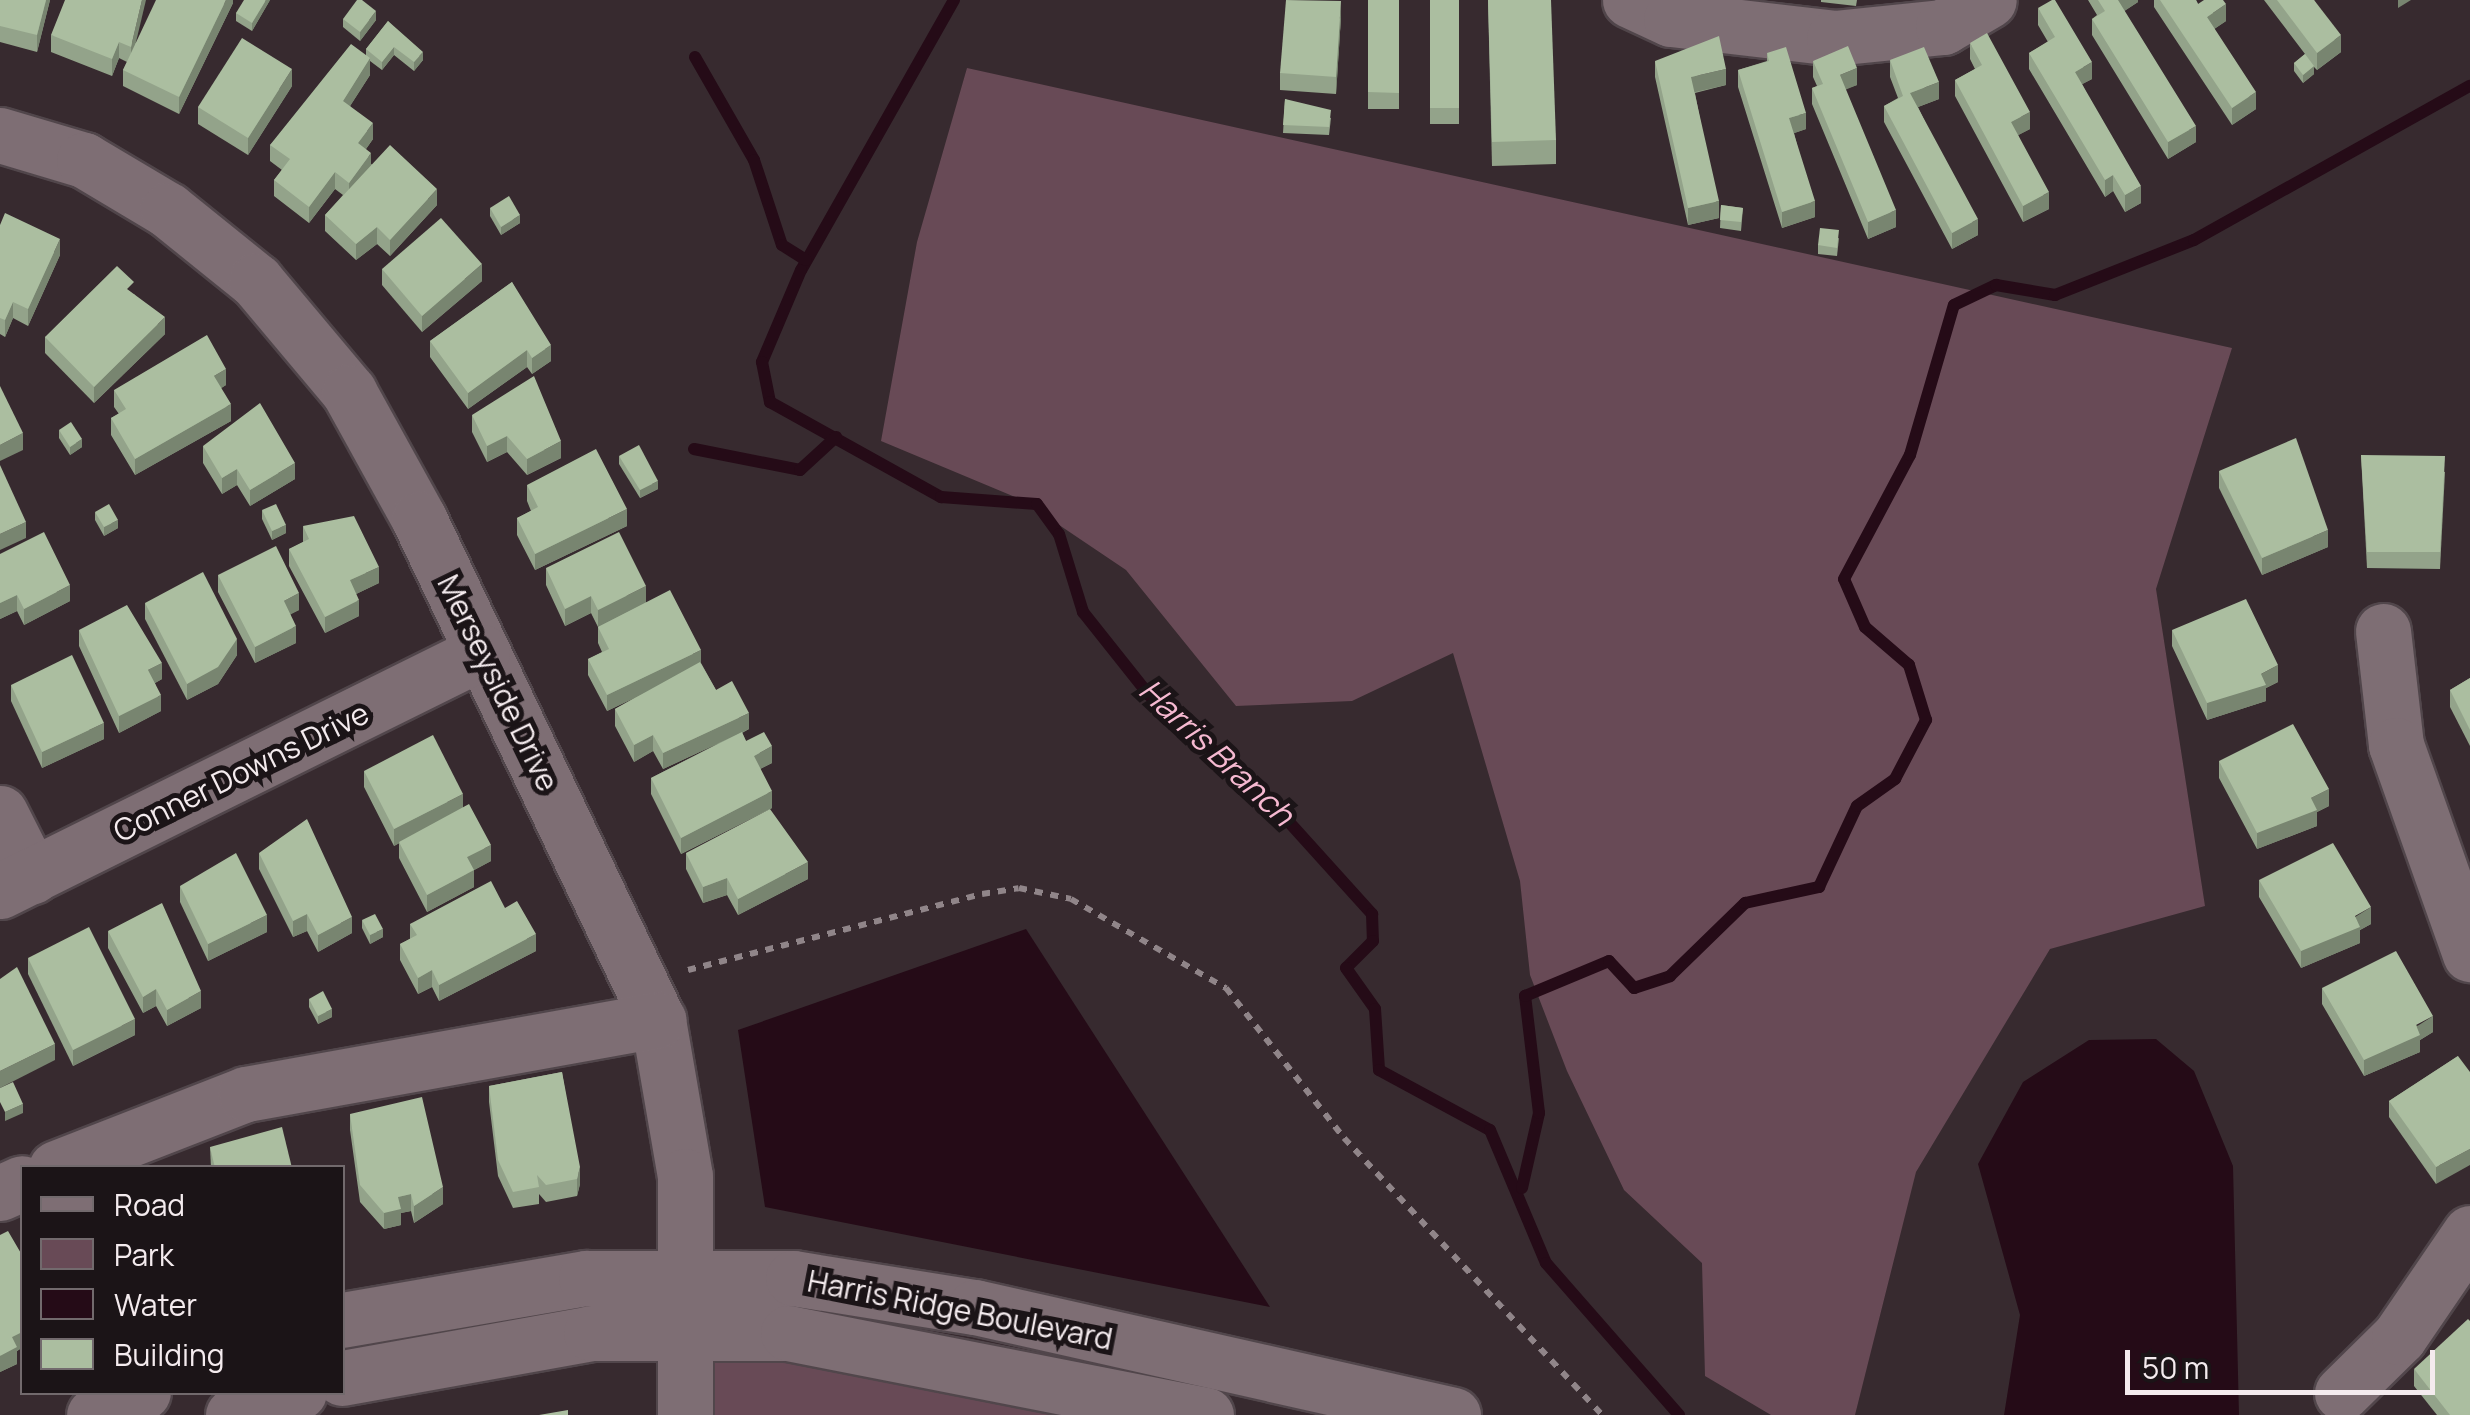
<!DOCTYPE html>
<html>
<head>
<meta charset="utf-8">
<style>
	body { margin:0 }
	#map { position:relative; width:2470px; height:1415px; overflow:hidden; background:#372a2f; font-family:Manrope,sans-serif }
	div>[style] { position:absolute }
	.green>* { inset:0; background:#684a56 }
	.water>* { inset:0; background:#250b17 }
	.stream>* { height:12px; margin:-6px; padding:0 6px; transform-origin:6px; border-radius:6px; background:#250b17 }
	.path>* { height:6px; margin-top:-3px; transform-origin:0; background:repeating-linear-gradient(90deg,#908589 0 8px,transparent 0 16px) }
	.roads { filter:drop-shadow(2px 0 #51464b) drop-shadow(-2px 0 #51464b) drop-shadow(0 2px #51464b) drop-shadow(0 -2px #51464b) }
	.minor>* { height:55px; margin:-27.5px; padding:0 27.5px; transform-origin:27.5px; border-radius:27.5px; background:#7e6e74 }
	.wall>* { inset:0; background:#93a38a }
	.shaded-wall>* { inset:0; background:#788570 }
	.building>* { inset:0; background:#abbea0 }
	span { translate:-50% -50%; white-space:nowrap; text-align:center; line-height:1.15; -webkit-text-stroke:10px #1b1417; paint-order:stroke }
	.street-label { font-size:30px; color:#f4ebee }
	.water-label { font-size:32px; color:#f6b9d1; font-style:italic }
	.legend { position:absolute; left:20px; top:1165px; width:325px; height:230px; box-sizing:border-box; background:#1b1417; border:2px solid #726a6d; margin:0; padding:12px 18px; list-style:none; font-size:30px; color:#f4ebee }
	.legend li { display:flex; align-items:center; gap:20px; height:50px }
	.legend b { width:50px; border:2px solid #726a6d }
	.scale { position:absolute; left:2125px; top:1350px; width:310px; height:45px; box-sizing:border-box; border:5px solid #f4ebee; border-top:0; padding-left:12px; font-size:30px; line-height:35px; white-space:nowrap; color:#f4ebee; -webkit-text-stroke:8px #1b1417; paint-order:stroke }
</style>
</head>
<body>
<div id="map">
	<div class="green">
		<i style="clip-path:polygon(967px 68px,2232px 348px,2156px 589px,2205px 906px,2050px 949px,1916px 1172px,1855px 1415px,1771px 1415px,1705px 1376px,1702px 1263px,1624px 1190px,1567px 1071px,1530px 975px,1520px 881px,1453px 653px,1352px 701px,1236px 706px,1126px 570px,1022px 500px,881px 441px,917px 242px)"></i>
		<i style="clip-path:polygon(709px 1359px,800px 1359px,1099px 1415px,709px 1415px)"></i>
	</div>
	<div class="water">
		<i style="clip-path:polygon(1026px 929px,1270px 1307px,765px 1207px,738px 1030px)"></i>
		<i style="clip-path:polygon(2156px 1039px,2194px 1071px,2233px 1166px,2239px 1415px,2004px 1415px,2020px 1315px,1978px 1164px,2023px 1082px,2089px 1040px)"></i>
	</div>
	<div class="stream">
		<i style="left:954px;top:0;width:310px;rotate:119.5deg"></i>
		<i style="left:801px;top:270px;width:100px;rotate:113deg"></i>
		<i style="left:762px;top:362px;width:41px;rotate:78.7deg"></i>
		<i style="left:770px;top:402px;width:196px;rotate:29.1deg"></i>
		<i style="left:941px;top:497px;width:96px;rotate:4.2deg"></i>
		<i style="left:1037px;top:504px;width:37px;rotate:54deg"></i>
		<i style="left:1059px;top:534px;width:82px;rotate:72.9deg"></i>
		<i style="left:1083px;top:612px;width:106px;rotate:51.5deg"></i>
		<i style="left:1149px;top:695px;width:148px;rotate:40.6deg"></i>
		<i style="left:1261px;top:791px;width:166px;rotate:47.9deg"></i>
		<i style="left:1372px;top:914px;width:27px;rotate:88deg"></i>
		<i style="left:1373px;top:941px;width:38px;rotate:135deg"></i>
		<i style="left:1346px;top:968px;width:50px;rotate:54.7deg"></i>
		<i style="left:1375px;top:1009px;width:61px;rotate:86.2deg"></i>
		<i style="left:1379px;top:1070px;width:126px;rotate:28.4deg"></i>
		<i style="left:1490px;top:1130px;width:144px;rotate:67.2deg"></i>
		<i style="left:1546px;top:1263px;width:202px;rotate:48.8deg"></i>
		<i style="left:695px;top:57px;width:119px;rotate:60.2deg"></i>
		<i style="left:754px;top:160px;width:89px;rotate:71.8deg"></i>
		<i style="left:782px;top:245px;width:28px;rotate:32deg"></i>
		<i style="left:694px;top:449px;width:108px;rotate:11.2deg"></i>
		<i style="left:800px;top:470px;width:49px;rotate:-42.5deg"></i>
		<i style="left:1522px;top:1188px;width:77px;rotate:-77.2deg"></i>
		<i style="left:1539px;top:1113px;width:118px;rotate:-96.8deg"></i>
		<i style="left:1525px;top:996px;width:91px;rotate:-22.6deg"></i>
		<i style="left:1609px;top:961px;width:37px;rotate:47deg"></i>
		<i style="left:1634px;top:988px;width:38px;rotate:-18deg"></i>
		<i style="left:1670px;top:976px;width:105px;rotate:-44.2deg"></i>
		<i style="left:1745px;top:903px;width:76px;rotate:-12.2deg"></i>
		<i style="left:1819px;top:887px;width:89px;rotate:-64.9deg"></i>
		<i style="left:1857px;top:806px;width:47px;rotate:-35.4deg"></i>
		<i style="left:1895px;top:779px;width:67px;rotate:-62.3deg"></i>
		<i style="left:1926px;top:720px;width:58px;rotate:-107.2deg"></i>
		<i style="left:1909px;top:665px;width:58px;rotate:-139.2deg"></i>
		<i style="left:1865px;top:627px;width:52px;rotate:-113.6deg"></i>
		<i style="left:1844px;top:579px;width:140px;rotate:-62deg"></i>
		<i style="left:1910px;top:455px;width:156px;rotate:-73.7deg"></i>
		<i style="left:1954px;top:305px;width:47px;rotate:-25.5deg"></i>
		<i style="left:1996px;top:285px;width:60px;rotate:9.6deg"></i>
		<i style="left:2055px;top:295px;width:149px;rotate:-21.6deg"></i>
		<i style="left:2194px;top:240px;width:316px;rotate:-29.2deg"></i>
	</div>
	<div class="path">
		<i style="left:688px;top:970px;width:304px;rotate:-14.5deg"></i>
		<i style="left:982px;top:894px;width:37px;rotate:-9deg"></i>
		<i style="left:1019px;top:888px;width:53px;rotate:11.9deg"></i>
		<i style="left:1071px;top:899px;width:179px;rotate:29.9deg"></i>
		<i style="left:1226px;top:988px;width:191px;rotate:51.8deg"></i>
		<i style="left:1344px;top:1138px;width:379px;rotate:47deg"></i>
	</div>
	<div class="roads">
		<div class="minor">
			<i style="left:1630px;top:0;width:45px;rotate:24.9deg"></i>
			<i style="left:1671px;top:19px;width:164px;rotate:6.6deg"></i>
			<i style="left:1834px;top:38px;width:110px;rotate:-5.8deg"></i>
			<i style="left:1943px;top:27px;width:53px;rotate:-30.4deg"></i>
			<i style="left:0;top:135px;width:88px;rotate:16.6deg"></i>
			<i style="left:84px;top:160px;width:98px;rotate:30.8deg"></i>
			<i style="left:168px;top:210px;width:113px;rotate:38.9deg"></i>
			<i style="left:256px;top:281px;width:145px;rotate:50deg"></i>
			<i style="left:349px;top:392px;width:145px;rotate:61.1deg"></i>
			<i style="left:419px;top:519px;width:555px;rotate:64.5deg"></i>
			<i style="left:658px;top:1020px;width:158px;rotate:80.2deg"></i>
			<i style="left:685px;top:1176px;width:239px;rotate:90deg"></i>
			<i style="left:2383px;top:631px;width:115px;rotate:83.5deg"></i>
			<i style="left:2396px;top:745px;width:222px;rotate:70.5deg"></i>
			<i style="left:0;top:813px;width:71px;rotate:63.1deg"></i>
			<i style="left:0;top:891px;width:538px;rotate:-26.37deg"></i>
			<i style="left:56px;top:1168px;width:204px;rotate:-21.3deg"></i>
			<i style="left:246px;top:1094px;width:419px;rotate:-10.2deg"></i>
			<i style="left:0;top:1193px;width:24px;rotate:-24deg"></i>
			<i style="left:342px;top:1320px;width:248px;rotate:-9.8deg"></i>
			<i style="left:586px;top:1278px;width:207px"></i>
			<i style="left:793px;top:1278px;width:184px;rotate:9.1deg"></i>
			<i style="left:975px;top:1307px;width:490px;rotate:12.7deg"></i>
			<i style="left:342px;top:1378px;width:253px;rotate:-10.2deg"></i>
			<i style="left:591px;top:1333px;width:197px"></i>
			<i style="left:788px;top:1333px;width:426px;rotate:11.1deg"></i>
			<i style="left:2342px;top:1393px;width:80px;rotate:-44.5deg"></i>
			<i style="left:2399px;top:1337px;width:126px;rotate:-55.7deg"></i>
			<i style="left:94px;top:1415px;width:54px;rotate:-25.1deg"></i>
			<i style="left:233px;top:1415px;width:70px;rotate:-19.2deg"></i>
		</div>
	</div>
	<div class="wall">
		<i style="clip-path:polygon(0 0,50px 0,37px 52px,0 42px)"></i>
		<i style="clip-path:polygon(233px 0,233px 3px,179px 114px,123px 86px,123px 70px,127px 62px,119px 58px,112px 76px,51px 52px,51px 35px,136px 43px)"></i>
		<i style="clip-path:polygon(270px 0,252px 31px,236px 21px,236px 13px)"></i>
		<i style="clip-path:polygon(1368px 0,1399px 0,1399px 109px,1368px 109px)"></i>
		<i style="clip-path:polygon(1430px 0,1459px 0,1459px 124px,1430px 124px)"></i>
		<i style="clip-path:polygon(1488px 0,1556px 140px,1556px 164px,1492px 166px)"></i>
		<i style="clip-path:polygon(1821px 0,1857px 0,1856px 6px,1821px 2px)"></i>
		<i style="clip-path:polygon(2088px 0,2138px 0,2138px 2px,2124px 11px,2196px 142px,2168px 159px,2092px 35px,2092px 19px,2097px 15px)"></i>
		<i style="clip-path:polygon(2154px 0,2196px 0,2198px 4px,2226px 21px,2214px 29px,2256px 109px,2232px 125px,2154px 7px)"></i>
		<i style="clip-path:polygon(2264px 0,2314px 0,2341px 52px,2317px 70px,2314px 67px,2314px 74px,2303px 83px,2294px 71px,2294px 63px,2305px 54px)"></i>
		<i style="clip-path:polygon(2038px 8px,2092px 79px,2082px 84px,2141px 203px,2125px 212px,2113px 191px,2105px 197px,2029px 69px,2029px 53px,2048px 42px,2038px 25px)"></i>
		<i style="clip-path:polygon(1341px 17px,1336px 94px,1280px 90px,1280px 73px)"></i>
		<i style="clip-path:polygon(343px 19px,376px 20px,360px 41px,343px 27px)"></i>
		<i style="clip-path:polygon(388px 21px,423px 60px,414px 71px,394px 55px,382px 70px,370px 61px,370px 75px,350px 106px,373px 139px,366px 149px,371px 164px,437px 205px,390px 256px,377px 244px,356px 260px,325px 231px,325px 215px,343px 195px,335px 189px,309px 223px,274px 196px,274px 180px,282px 170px,270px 161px,270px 145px,366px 56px,366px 49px)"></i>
		<i style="clip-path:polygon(1970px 43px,2030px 129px,2018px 135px,2049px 209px,2023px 222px,1955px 96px,1955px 80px,1975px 69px,1970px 59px)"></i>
		<i style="clip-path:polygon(1767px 53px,1806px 129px,1794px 133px,1815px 217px,1782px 228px,1738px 87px,1738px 70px,1767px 61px)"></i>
		<i style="clip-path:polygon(1890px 60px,1939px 99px,1918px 107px,1978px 235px,1952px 249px,1884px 122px,1884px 106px,1898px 98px,1890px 77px)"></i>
		<i style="clip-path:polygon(1655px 61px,1726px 85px,1695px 93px,1719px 218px,1688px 225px,1655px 77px)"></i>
		<i style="clip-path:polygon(1813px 61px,1857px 85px,1845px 89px,1896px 227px,1868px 239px,1812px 104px,1812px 88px,1817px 86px,1813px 77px)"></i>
		<i style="clip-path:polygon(292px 86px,248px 155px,198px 124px,198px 107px)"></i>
		<i style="clip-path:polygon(1285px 99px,1331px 118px,1329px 135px,1283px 133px)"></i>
		<i style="clip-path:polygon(1721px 205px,1743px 208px,1741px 231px,1720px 228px)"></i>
		<i style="clip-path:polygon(490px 208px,520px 223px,501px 235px,490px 216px)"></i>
		<i style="clip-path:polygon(0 225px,60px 255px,28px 326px,13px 318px,5px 337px,0 334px)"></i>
		<i style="clip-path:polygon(1839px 238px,1837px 256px,1818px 254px,1818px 245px)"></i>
		<i style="clip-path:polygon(382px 269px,482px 281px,422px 332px,382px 285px)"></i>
		<i style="clip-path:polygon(512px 282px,551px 361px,532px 374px,527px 367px,468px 409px,430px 357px,430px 341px)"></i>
		<i style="clip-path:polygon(134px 294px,165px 334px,94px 403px,45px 353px,45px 337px)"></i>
		<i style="clip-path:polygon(226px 385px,221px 388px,231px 421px,135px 475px,111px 435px,111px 418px,119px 414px,114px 407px,114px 390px)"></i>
		<i style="clip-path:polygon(472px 415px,561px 458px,527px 475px,507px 452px,487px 462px,472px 432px)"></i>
		<i style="clip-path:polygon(59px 430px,82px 447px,70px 455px,59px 438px)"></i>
		<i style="clip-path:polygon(203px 446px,295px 479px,250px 506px,237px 485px,222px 494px,203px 463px)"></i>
		<i style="clip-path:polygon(2361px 455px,2445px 472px,2440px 569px,2367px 568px)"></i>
		<i style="clip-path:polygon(619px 456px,658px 489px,640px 498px,619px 464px)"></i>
		<i style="clip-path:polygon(2219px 471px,2328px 547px,2262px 575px,2219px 488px)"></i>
		<i style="clip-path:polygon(527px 485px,627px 526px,535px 570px,517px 535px,517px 518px,531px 511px,527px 501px)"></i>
		<i style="clip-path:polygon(262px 510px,286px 533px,272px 540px,262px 519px)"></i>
		<i style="clip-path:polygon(95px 512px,118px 528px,104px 536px,95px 520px)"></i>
		<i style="clip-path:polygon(303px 526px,379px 583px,356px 594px,359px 616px,325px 633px,289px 566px,289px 549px,303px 542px)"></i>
		<i style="clip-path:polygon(0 554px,70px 601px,24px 625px,17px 611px,0 619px)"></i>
		<i style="clip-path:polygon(546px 568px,646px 602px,701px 663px,716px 690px,749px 729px,742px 733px,746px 741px,772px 763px,760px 769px,772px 808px,681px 854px,651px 794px,651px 778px,719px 743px,663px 769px,653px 751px,634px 762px,615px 726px,615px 709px,636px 697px,607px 711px,588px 675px,588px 659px,602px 652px,598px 643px,598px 627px,591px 613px,565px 626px,546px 585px)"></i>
		<i style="clip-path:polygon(218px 575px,299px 610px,290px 614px,296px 643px,255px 663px,218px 592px)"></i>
		<i style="clip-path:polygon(145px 603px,237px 655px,218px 684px,187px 700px,145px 619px)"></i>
		<i style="clip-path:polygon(79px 630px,162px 679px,155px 683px,161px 711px,119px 733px,79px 646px)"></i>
		<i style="clip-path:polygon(2172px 630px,2278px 682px,2266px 688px,2266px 701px,2207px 720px,2172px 646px)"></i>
		<i style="clip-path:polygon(2470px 678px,2470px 746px,2450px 707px,2450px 690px)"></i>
		<i style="clip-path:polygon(11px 685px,104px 739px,42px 768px,11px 701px)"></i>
		<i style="clip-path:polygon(2219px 761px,2329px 806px,2317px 812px,2317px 826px,2257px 849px,2219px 778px)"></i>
		<i style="clip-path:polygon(364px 771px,463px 808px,491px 861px,474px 870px,474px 887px,427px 912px,399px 858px,399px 843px,394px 846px,364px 787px)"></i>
		<i style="clip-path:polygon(259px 853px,352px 933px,318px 952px,307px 931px,293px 937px,259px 869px)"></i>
		<i style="clip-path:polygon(686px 853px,808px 879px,738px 915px,727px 895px,703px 903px,686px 869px)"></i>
		<i style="clip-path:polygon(2259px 880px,2371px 924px,2360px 930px,2360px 943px,2301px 968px,2259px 897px)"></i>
		<i style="clip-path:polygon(180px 886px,267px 932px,208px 961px,180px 902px)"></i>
		<i style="clip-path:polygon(505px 908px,536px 951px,439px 1001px,432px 987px,418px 994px,400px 960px,400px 944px,410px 939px,410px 924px)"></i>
		<i style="clip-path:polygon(362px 920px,383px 937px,370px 944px,362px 928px)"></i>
		<i style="clip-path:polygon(108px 931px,201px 1008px,167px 1026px,156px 1006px,143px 1013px,108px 948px)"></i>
		<i style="clip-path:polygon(28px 958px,135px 1035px,73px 1066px,28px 974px)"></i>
		<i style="clip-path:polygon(2322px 988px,2433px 1032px,2420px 1040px,2420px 1052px,2364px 1076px,2322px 1004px)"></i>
		<i style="clip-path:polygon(309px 999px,332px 1017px,318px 1024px,309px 1007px)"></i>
		<i style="clip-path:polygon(2458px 1056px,2436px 1184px,2389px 1117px,2389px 1101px)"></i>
		<i style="clip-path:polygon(562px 1072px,580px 1184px,577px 1196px,546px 1202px,539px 1194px,539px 1204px,513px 1208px,498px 1176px,489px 1102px,489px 1086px)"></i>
		<i style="clip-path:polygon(350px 1114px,443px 1204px,414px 1223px,411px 1211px,401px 1213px,401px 1225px,384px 1229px,360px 1202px,350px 1130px)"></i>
		<i style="clip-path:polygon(210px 1147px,292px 1168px,211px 1168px)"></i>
		<i style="clip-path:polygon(22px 1255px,22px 1354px,20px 1349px,17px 1351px,17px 1364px,0 1372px)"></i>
		<i style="clip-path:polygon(2414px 1369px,2470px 1415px,2437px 1415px,2414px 1386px)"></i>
	</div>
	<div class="shaded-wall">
		<i style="clip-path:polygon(46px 0,50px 0,37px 52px,37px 35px)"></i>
		<i style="clip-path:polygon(142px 0,146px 0,131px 63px,131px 47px)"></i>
		<i style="clip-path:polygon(226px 0,233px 0,233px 3px,179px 114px,179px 97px)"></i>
		<i style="clip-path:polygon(266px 0,270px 0,252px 31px,252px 23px)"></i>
		<i style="clip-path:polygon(2117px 0,2138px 0,2138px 2px,2117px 16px)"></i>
		<i style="clip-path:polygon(2398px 0,2411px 0,2398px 8px)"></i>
		<i style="clip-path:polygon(1341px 1px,1341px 17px,1336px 94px,1336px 77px)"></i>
		<i style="clip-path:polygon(2226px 4px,2226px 21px,2207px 34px,2207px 17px)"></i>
		<i style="clip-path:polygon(376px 11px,376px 20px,360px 41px,360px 32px)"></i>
		<i style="clip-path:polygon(2341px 35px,2341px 52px,2317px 70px,2317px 53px)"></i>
		<i style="clip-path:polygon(119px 42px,119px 58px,112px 76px,112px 59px)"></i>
		<i style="clip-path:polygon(394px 47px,394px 55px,382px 70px,382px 62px)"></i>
		<i style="clip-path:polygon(423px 52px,423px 60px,414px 71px,414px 62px)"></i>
		<i style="clip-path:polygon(370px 58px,370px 75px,343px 117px,343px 101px)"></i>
		<i style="clip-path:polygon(2092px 62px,2092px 79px,2075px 88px,2075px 72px)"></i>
		<i style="clip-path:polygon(2314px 66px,2314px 74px,2303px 83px,2303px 75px)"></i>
		<i style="clip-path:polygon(1857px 68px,1857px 85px,1840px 92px,1840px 75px)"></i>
		<i style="clip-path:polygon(292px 69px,292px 86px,248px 155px,248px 138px)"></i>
		<i style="clip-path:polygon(1726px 69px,1726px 85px,1691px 93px,1691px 77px)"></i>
		<i style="clip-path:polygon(1939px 82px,1939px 99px,1910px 110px,1910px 93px)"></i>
		<i style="clip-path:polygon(2256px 92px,2256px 109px,2232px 125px,2232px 108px)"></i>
		<i style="clip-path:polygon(2030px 112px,2030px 129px,2011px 139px,2011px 122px)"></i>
		<i style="clip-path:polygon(1806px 113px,1806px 129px,1789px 135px,1789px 118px)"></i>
		<i style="clip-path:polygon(373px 123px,373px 139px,358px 160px,358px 143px)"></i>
		<i style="clip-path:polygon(2196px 126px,2196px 142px,2168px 159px,2168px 142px)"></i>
		<i style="clip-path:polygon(371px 153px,371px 170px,349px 200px,349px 183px)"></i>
		<i style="clip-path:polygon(335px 172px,335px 189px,309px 223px,309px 207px)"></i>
		<i style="clip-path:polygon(2113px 175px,2113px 191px,2105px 197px,2105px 180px)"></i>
		<i style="clip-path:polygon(2141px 186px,2141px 203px,2125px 212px,2125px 195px)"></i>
		<i style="clip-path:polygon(437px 189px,437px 205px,390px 256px,390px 240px)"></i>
		<i style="clip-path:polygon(2049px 192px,2049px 209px,2023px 222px,2023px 206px)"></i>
		<i style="clip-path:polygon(1719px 201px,1719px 218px,1688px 225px,1688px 208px)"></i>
		<i style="clip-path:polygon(1815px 201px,1815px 217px,1782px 228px,1782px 212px)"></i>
		<i style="clip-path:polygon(1896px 210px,1896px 227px,1868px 239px,1868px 222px)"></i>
		<i style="clip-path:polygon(520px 215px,520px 223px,501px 235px,501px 227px)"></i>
		<i style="clip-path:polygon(1978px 219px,1978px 235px,1952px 249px,1952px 233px)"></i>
		<i style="clip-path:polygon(377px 227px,377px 244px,356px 260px,356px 244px)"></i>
		<i style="clip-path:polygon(60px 239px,60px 255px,28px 326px,28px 309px)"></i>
		<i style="clip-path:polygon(482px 264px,482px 281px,422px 332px,422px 316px)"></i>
		<i style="clip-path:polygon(13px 302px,13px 318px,5px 337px,5px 320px)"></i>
		<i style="clip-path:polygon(165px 317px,165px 334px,94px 403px,94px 387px)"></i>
		<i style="clip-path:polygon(551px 345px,551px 361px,532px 374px,532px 358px)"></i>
		<i style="clip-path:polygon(527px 350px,527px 367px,468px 409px,468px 393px)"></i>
		<i style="clip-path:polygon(226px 369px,226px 385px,214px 393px,214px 376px)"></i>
		<i style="clip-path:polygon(231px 404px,231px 421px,135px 475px,135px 459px)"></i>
		<i style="clip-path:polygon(23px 433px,23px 450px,0 461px,0 445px)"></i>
		<i style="clip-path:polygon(507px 436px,507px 452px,487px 462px,487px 446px)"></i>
		<i style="clip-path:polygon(82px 439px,82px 447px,70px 455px,70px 447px)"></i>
		<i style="clip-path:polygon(561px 441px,561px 458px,527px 475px,527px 459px)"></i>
		<i style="clip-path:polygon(295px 463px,295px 479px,250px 506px,250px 490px)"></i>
		<i style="clip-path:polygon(237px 469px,237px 485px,222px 494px,222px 478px)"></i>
		<i style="clip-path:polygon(658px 481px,658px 489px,640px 498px,640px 490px)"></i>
		<i style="clip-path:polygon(627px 509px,627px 526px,535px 570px,535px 554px)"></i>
		<i style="clip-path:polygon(118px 520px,118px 528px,104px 536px,104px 527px)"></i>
		<i style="clip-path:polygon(26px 522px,26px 538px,0 550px,0 534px)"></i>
		<i style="clip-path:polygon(286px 525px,286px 533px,272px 540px,272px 531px)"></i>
		<i style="clip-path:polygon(2328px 530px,2328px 547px,2262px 575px,2262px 558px)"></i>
		<i style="clip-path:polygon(379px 567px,379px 583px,350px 597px,350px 580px)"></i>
		<i style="clip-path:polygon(70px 585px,70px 601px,24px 625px,24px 609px)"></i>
		<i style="clip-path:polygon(646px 586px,646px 603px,598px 627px,598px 610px)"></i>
		<i style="clip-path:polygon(299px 593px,299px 610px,284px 618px,284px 601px)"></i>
		<i style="clip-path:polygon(17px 595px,17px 611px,0 619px,0 603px)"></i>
		<i style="clip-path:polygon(591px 596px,591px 613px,565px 626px,565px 609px)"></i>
		<i style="clip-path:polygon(359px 600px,359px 616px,325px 633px,325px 617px)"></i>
		<i style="clip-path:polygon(296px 626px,296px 643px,255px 663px,255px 647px)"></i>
		<i style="clip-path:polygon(237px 639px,237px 655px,218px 684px,187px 700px,187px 684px)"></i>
		<i style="clip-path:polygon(701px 650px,701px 667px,607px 711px,607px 695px)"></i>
		<i style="clip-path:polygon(162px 663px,162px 679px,148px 687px,148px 670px)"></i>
		<i style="clip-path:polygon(2278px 665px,2278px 682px,2266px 688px,2266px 701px,2207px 720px,2207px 703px)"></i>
		<i style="clip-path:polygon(161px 695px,161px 711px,119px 733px,119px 716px)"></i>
		<i style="clip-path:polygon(749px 713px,749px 729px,663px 769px,663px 753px)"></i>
		<i style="clip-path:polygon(104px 723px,104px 739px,42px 768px,42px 752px)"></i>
		<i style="clip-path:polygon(653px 735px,653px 751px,634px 762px,634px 745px)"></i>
		<i style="clip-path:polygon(772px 746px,772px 763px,754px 772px,754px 756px)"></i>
		<i style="clip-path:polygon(2329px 789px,2329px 806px,2317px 812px,2317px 826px,2257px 849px,2257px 833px,2311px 798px)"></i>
		<i style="clip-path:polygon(772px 791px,772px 808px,681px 854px,681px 838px)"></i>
		<i style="clip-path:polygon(463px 794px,463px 811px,394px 846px,394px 829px)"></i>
		<i style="clip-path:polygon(491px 845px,491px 861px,467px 874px,467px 857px)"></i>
		<i style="clip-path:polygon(808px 862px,808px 879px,738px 915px,738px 899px)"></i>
		<i style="clip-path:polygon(474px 870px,474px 887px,427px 912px,427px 895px)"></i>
		<i style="clip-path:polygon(727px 878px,727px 895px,703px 903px,703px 887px)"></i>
		<i style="clip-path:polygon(2371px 907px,2371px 924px,2360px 930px,2360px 943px,2301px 968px,2301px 951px)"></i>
		<i style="clip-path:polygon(307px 914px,307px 931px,293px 937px,293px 921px)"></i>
		<i style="clip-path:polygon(267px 915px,267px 932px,208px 961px,208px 944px)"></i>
		<i style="clip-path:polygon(352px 917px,352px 933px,318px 952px,318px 935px)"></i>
		<i style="clip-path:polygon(383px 929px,383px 937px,370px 944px,370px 935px)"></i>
		<i style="clip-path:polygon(536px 934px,536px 951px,439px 1001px,439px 985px)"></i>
		<i style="clip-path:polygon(432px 970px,432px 987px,418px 994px,418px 978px)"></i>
		<i style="clip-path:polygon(156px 989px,156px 1006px,143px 1013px,143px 997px)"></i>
		<i style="clip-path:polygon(201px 991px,201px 1008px,167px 1026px,167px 1010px)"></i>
		<i style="clip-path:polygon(332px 1009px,332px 1017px,318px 1024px,318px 1016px)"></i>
		<i style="clip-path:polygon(2433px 1016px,2433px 1032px,2420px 1040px,2420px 1052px,2364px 1076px,2364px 1060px)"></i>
		<i style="clip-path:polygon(135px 1019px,135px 1035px,73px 1066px,73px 1050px)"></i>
		<i style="clip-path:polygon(55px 1044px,55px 1060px,0 1088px,0 1071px)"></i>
		<i style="clip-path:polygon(23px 1104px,23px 1113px,5px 1121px,5px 1112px)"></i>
		<i style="clip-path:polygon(2470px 1149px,2470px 1165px,2436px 1184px,2436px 1167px)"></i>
		<i style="clip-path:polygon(580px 1167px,580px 1184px,577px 1196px,577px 1179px)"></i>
		<i style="clip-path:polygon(443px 1187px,443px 1204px,414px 1223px,414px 1206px)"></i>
		<i style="clip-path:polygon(411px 1194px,411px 1211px,401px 1213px,401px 1225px,384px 1229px,384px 1213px,398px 1197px)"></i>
		<i style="clip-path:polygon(20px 1333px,20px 1349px,17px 1351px,17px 1364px,0 1372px,0 1356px,12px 1337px)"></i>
	</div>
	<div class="building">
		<i style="clip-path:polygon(0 0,46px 0,37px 35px,0 26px)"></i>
		<i style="clip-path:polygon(65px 0,142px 0,131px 47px,119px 42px,112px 59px,51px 35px)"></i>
		<i style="clip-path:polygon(156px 0,226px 0,179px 97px,123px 70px)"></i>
		<i style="clip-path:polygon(244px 0,266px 0,252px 23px,236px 13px)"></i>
		<i style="clip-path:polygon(357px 0,362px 0,376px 11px,360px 32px,343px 19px)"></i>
		<i style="clip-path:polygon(1286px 0,1341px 1px,1336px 77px,1280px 73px)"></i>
		<i style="clip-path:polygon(1368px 0,1399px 0,1399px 93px,1368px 92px)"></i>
		<i style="clip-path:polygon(1430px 0,1459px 0,1459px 108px,1430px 108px)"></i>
		<i style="clip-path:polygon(1488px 0,1551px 0,1556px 140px,1492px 142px)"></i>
		<i style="clip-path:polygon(2052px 0,2055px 0,2092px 62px,2075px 72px,2141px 186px,2125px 195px,2113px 175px,2105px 180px,2029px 53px,2055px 37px,2038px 8px)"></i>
		<i style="clip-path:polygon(2098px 0,2118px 0,2196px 126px,2168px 142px,2092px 19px,2105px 11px)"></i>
		<i style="clip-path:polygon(2160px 0,2196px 0,2198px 4px,2204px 0,2223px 0,2226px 4px,2207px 17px,2256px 92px,2232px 108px)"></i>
		<i style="clip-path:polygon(2277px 0,2314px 0,2341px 35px,2317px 53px)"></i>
		<i style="clip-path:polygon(388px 21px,423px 52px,414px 62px,394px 47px,382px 62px,366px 49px)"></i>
		<i style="clip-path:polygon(1987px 33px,2030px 112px,2011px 122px,2049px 192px,2023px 206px,1955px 80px,1982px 65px,1970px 43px)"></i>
		<i style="clip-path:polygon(1719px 36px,1726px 69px,1691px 77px,1719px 201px,1688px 208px,1655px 61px)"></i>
		<i style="clip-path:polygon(242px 38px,292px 69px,248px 138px,198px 107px)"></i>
		<i style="clip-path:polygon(351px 44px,370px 58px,343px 101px,373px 123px,358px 143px,371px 153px,349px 183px,335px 172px,309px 207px,274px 180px,290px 159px,270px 145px)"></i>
		<i style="clip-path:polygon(1848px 46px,1857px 68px,1840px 75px,1896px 210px,1868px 222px,1812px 88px,1823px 84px,1813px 61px)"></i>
		<i style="clip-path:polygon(1786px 47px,1806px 113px,1789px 118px,1815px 201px,1782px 212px,1738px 70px,1769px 61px,1767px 53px)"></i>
		<i style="clip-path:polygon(1924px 47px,1939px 82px,1910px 93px,1978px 219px,1952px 233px,1884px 106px,1903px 96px,1890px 60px)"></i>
		<i style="clip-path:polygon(2305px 54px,2314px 66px,2303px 75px,2294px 63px)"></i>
		<i style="clip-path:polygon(1285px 99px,1331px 110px,1329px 127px,1283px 125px)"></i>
		<i style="clip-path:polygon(390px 145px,437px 189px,390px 240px,377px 227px,356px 244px,325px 215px)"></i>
		<i style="clip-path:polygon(509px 196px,520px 215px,501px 227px,490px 208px)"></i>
		<i style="clip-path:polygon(1721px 205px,1743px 208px,1741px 222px,1720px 220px)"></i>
		<i style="clip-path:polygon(5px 213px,60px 239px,28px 309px,13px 302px,5px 320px,0 318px,0 225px)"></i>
		<i style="clip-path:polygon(441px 218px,482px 264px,422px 316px,382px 269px)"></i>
		<i style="clip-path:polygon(1820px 228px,1839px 230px,1837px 248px,1818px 245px)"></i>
		<i style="clip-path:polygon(117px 266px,134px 282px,127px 289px,165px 317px,94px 387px,45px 337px)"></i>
		<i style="clip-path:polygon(512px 282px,551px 345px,532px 358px,527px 350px,468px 393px,430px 341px)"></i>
		<i style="clip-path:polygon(207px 335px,226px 369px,214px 376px,231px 404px,135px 459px,111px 418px,126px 409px,114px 390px)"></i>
		<i style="clip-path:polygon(534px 376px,561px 441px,527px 459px,507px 436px,487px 446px,472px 415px)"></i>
		<i style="clip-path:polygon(0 386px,23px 433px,0 445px)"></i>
		<i style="clip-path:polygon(260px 403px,295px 463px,250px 490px,237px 469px,222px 478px,203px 446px)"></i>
		<i style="clip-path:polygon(71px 422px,82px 439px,70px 447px,59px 430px)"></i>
		<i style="clip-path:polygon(2296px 438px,2328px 530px,2262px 558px,2219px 471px)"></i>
		<i style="clip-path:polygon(639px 445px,658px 481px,640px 490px,619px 456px)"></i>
		<i style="clip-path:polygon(596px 449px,627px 509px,535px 554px,517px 518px,538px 507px,527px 485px)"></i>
		<i style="clip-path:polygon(2361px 455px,2445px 456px,2440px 552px,2367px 552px)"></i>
		<i style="clip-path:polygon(0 465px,26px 522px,0 534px)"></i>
		<i style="clip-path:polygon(109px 504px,118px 520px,104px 527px,95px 512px)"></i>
		<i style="clip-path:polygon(276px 504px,286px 525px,272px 531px,262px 510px)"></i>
		<i style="clip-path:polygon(354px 516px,379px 567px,350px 580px,359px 600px,325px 617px,289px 549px,309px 539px,303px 526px)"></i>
		<i style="clip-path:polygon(44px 532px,70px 585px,24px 609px,17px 595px,0 603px,0 554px)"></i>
		<i style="clip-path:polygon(619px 532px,646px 586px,598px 610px,591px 596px,565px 609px,546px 568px)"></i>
		<i style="clip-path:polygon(276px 546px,299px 593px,284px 601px,296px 626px,255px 647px,218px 575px)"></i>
		<i style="clip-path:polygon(203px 572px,237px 639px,218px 667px,187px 684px,145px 603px)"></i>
		<i style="clip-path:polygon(670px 590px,701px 650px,607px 695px,588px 659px,609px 649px,598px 627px)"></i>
		<i style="clip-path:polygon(2246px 599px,2278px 665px,2261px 674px,2266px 685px,2207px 703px,2172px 630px)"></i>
		<i style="clip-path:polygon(127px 605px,162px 663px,148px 670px,161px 695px,119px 716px,79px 630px)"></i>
		<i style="clip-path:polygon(72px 655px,104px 723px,42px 752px,11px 685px)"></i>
		<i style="clip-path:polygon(700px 662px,716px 690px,732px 681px,749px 713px,663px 753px,653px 735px,634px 745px,615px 709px)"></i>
		<i style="clip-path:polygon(2470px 678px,2470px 730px,2450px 690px)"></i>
		<i style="clip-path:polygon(2293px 724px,2329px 789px,2311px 798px,2317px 810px,2257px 833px,2219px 761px)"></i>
		<i style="clip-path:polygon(742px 732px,746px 741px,764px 732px,772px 746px,754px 756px,772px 791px,681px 838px,651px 778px)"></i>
		<i style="clip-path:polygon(433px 735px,463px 794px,394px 829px,364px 771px)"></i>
		<i style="clip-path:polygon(469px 804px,491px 845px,467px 857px,474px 870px,427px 895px,399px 842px)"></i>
		<i style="clip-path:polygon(770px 809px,808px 862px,738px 899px,727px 878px,703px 887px,686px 853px)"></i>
		<i style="clip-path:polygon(307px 819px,352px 917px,318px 935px,307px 914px,293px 921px,259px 853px)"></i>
		<i style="clip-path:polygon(2333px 843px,2371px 907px,2355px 916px,2360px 927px,2301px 951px,2259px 880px)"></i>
		<i style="clip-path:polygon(236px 853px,267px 915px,208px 944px,180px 886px)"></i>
		<i style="clip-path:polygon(491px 881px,505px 908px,517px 901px,536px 934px,439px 985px,432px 970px,418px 978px,400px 944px,417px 935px,410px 924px)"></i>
		<i style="clip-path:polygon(162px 903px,201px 991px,167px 1010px,156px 989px,143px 997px,108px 931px)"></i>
		<i style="clip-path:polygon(375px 914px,383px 929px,370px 935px,362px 920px)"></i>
		<i style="clip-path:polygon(89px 927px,135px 1019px,73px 1050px,28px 958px)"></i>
		<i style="clip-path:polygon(2396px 951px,2433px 1016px,2416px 1025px,2420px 1035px,2364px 1060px,2322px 988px)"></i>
		<i style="clip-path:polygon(17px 967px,55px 1044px,0 1071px,0 979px)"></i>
		<i style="clip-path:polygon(323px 991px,332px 1009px,318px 1016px,309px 999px)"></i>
		<i style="clip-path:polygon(2458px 1056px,2470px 1072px,2470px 1149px,2436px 1167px,2389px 1101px)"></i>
		<i style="clip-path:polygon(562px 1072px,580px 1167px,577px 1179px,546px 1185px,537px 1175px,539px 1187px,513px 1192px,498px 1160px,489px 1086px)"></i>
		<i style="clip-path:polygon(13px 1082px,23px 1104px,5px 1112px,0 1102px,0 1088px)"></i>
		<i style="clip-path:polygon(422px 1097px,443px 1187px,414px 1206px,411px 1194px,398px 1197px,401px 1209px,384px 1213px,360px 1185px,350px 1114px)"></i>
		<i style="clip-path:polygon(282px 1127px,292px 1168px,215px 1168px,210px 1147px)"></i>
		<i style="clip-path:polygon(8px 1231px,22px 1255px,22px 1338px,20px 1333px,12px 1337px,17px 1347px,0 1356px,0 1235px)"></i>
		<i style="clip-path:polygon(2468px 1319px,2470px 1321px,2470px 1415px,2450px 1415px,2414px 1369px)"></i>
		<i style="clip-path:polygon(568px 1410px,568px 1415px,539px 1415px)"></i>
	</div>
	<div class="street-label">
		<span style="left:498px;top:683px;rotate:64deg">Merseyside Drive</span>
		<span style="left:241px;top:772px;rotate:-26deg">Conner Downs Drive</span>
		<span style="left:960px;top:1310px;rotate:11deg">Harris Ridge Boulevard</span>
	</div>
	<div class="water-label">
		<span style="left:1217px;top:752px;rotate:43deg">Harris Branch</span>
	</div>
	<ul class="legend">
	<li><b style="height:12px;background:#7e6e74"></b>Road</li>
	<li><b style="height:28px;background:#684a56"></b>Park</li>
	<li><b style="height:28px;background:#250b17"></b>Water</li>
	<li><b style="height:28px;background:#abbea0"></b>Building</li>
	</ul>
	<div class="scale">50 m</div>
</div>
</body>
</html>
